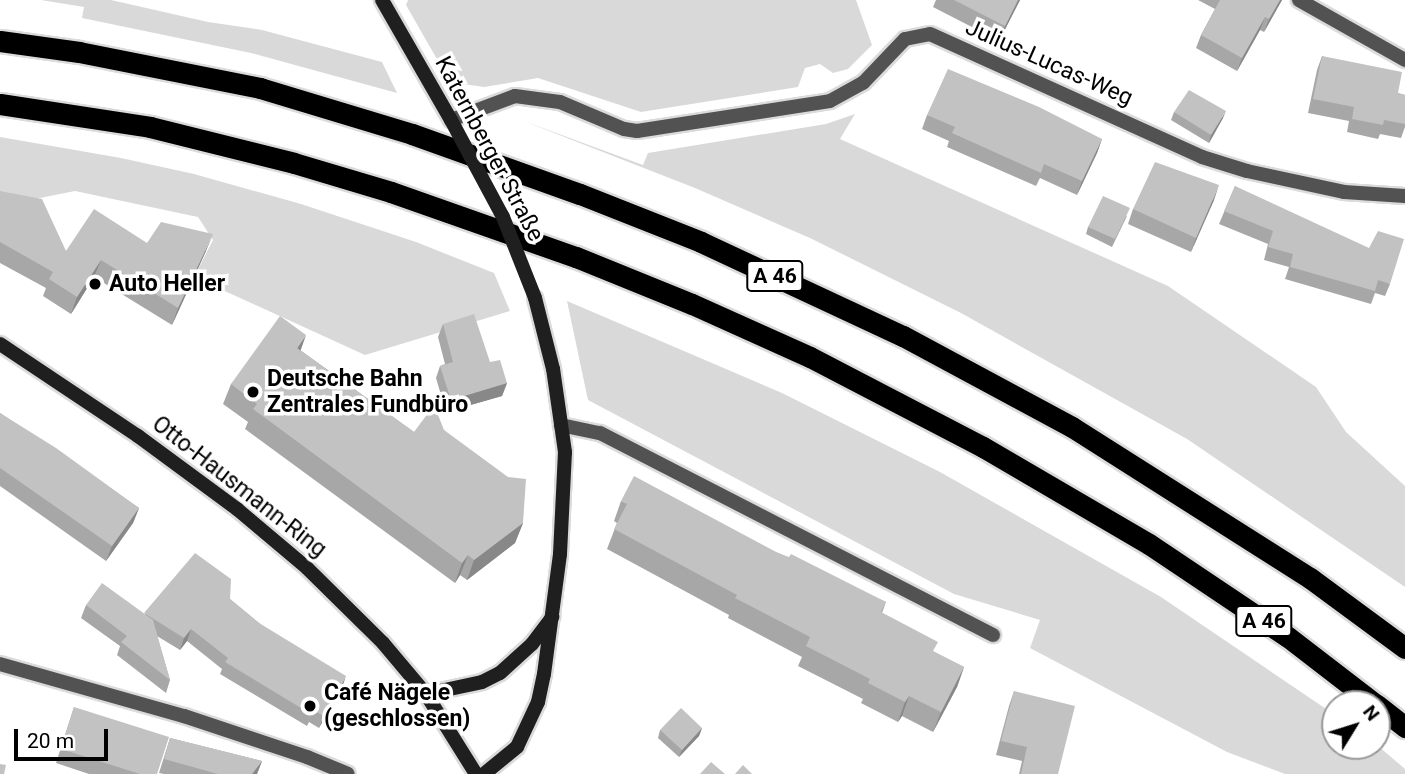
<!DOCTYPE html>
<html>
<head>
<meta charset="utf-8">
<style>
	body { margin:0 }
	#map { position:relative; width:1405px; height:774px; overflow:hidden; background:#fff; font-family:Roboto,sans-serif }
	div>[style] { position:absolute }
	.green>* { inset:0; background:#d9d9d9 }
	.roads { filter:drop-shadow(2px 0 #dbdbdb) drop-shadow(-2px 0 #dbdbdb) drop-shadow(0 2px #dbdbdb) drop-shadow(0 -2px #dbdbdb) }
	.lane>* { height:14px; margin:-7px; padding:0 7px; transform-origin:7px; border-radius:7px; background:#525252 }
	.street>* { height:14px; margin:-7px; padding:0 7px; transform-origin:7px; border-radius:7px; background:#525252 }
	.secondary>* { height:14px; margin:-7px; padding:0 7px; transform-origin:7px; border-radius:7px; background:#1f1f1f }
	.highway>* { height:21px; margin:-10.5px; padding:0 10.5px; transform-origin:10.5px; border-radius:10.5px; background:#000 }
	.secondary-bridge>* { height:14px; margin:-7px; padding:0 7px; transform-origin:7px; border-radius:7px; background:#1f1f1f }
	.wall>* { inset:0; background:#a7a7a7 }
	.shaded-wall>* { inset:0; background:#888 }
	.building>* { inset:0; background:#c2c2c2 }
	.dots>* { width:19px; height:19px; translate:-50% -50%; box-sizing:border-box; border:4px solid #fff; border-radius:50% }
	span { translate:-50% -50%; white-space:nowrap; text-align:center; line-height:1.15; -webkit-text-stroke:7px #fff; paint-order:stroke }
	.shield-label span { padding:2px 5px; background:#fff; border:2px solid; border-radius:5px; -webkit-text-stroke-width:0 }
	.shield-label { font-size:21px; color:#000; font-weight:700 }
	.street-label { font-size:23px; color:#000 }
	.poi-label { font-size:23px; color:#000; font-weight:700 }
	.left { translate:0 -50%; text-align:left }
	.north { position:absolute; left:1321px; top:690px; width:70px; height:70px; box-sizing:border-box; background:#fff; border:2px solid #999; border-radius:50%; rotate:52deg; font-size:19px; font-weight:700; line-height:28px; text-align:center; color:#000 }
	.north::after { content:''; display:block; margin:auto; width:24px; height:32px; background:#000; clip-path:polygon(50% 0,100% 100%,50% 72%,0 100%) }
	.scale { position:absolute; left:14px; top:729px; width:94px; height:32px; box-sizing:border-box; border:4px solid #000; border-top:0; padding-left:9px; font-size:21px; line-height:24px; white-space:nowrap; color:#000; -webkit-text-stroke:5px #fff; paint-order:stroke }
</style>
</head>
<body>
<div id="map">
	<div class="green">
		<i style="clip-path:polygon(41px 0,111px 0,208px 22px,262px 30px,382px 62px,397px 93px,251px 53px,82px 18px,84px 7px)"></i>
		<i style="clip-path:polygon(408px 0,856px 0,872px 45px,848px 69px,833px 73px,820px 64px,805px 68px,798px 87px,641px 112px,538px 78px,484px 87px,457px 83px,442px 68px,406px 5px)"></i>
		<i style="clip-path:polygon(855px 114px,840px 139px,1168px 286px,1316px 387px,1346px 432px,1405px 486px,1405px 587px,1187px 439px,961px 313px,810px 238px,695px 188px,521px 120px,643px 165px,648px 153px,826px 124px)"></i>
		<i style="clip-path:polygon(0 137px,121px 158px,194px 174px,301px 204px,416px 242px,494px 273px,510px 311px,365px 355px,194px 277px,213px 240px,198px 217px,75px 191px,0 206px)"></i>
		<i style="clip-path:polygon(567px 301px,782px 393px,940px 472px,1161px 597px,1335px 715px,1335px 746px,1377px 745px,1405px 769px,1405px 774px,1285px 774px,1227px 752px,1030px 648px,1040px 620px,954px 594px,588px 400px)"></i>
	</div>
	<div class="roads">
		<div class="lane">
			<i style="left:561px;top:425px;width:40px;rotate:12deg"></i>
			<i style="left:600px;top:433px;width:442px;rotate:27.2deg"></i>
		</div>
		<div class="street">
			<i style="left:1299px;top:0;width:122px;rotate:29.5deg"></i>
			<i style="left:451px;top:120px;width:68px;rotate:-20.6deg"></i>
			<i style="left:515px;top:96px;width:45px;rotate:7.6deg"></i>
			<i style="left:560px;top:102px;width:69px;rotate:22.9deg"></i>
			<i style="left:624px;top:129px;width:13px;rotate:9deg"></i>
			<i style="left:637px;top:131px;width:195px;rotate:-8.8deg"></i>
			<i style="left:830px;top:101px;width:38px;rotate:-29deg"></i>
			<i style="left:863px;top:83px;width:61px;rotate:-46.3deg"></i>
			<i style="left:905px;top:39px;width:25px;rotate:-11deg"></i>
			<i style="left:930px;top:34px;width:299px;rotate:24.3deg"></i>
			<i style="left:1202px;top:157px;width:47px;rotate:17.3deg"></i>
			<i style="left:1247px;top:171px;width:99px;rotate:12.2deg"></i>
			<i style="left:1344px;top:192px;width:61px;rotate:3.8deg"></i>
			<i style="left:0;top:664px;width:191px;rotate:15.8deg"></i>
			<i style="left:184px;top:716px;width:130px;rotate:18.4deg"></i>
			<i style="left:307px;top:757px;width:44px;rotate:22.5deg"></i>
		</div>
		<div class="secondary">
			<i style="left:382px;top:0;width:138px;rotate:60.1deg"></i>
			<i style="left:0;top:344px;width:166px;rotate:33.7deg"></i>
			<i style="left:138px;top:436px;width:123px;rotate:36.4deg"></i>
			<i style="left:237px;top:509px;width:92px;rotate:40.1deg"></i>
			<i style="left:307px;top:568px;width:107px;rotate:44.6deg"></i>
			<i style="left:383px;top:643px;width:67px;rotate:49.9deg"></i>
			<i style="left:426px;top:694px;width:94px;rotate:58deg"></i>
			<i style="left:426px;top:694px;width:57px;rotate:-12.1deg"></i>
			<i style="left:482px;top:682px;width:20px;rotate:-27deg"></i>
			<i style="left:500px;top:673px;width:43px;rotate:-42.2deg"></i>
			<i style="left:532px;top:644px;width:34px;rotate:-53deg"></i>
			<i style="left:484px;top:774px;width:43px;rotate:-39.3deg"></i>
			<i style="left:517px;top:747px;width:50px;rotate:-65deg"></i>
			<i style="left:538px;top:702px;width:29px;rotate:-78deg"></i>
			<i style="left:544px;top:674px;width:121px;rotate:-82.4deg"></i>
			<i style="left:560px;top:554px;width:102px;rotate:-87.2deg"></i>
			<i style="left:565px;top:452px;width:84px;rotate:-98.2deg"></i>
			<i style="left:553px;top:369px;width:73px;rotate:-104.2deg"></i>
		</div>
		<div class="highway">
			<i style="left:0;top:41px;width:80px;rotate:7.9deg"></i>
			<i style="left:79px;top:52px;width:185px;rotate:11.2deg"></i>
			<i style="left:260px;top:88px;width:159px;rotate:16.8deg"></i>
			<i style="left:412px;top:134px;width:178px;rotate:19.7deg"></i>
			<i style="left:580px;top:194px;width:130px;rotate:21.6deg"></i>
			<i style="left:701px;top:242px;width:223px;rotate:25deg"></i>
			<i style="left:903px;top:336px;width:192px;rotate:28.3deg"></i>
			<i style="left:1072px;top:427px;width:282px;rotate:32.4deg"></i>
			<i style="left:1310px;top:578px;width:118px;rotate:36.4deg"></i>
			<i style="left:0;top:104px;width:152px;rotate:8.7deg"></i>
			<i style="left:150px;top:127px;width:148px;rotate:14deg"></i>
			<i style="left:294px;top:163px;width:101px;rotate:16.6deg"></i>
			<i style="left:391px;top:192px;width:196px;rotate:19.4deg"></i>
			<i style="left:576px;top:257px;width:125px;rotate:22.1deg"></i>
			<i style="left:692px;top:304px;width:129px;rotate:24.2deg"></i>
			<i style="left:810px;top:357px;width:195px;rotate:27.5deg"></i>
			<i style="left:983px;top:447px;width:192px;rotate:30.3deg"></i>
			<i style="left:1149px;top:544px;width:167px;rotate:33.8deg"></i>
			<i style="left:1288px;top:637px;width:110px;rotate:37.6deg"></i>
			<i style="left:1377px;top:705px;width:36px;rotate:38deg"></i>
		</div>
	</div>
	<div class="secondary-bridge">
		<i style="left:451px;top:120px;width:110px;rotate:61.8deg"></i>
		<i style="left:503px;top:217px;width:87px;rotate:68.4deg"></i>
	</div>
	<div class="wall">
		<i style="clip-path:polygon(936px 0,1020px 0,999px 41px,933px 7px)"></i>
		<i style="clip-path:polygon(1198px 0,1282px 0,1264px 32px,1260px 30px,1237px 71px,1196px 48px,1201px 35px,1215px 9px)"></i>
		<i style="clip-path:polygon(1322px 56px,1398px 93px,1405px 95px,1405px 127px,1401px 138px,1380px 134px,1378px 139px,1347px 132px,1349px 121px,1308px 113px,1317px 70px)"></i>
		<i style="clip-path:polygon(1174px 112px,1223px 118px,1209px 143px,1171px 120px)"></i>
		<i style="clip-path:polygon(927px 115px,1102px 139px,1097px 153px,1077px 195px,1040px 178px,1036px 186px,947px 147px,949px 141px,922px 129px)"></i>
		<i style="clip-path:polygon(1235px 186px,1390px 284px,1385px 296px,1375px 293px,1371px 304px,1285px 279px,1289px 267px,1264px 260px,1268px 244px,1219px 224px)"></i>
		<i style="clip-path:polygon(0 191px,66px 251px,147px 243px,206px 251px,172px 325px,94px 277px,71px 314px,43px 296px,46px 288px,0 263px)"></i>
		<i style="clip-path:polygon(1214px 200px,1191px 252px,1128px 224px,1133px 209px)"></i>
		<i style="clip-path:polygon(1127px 216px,1112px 247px,1086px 234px,1088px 227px)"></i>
		<i style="clip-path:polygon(443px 324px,507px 383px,502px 396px,446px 412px,436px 378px,440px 366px,445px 364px,438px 337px)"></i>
		<i style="clip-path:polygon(300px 350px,414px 432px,444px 430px,523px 523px,515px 543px,467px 580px,460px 575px,455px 583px,245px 429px,248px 422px,223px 404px,231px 384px)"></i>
		<i style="clip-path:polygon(0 413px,139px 508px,133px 523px,106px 561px,0 486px)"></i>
		<i style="clip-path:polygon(621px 501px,778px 553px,886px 602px,882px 613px,934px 652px,964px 667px,957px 687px,933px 732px,902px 716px,898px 722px,861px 703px,863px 699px,798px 666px,802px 657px,728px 618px,729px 615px,607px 549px,617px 523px,614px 521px)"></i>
		<i style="clip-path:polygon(230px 599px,259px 623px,342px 688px,319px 728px,309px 722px,307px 726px,220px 674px,222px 669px,187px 641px,180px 650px,157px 636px,170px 680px,166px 693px,117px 655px,120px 646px,81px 618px,86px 605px,144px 614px)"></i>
		<i style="clip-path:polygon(1014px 691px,1058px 774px,1019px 774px,1022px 761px,996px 755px,1009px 706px)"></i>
		<i style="clip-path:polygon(74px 707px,157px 774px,89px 774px,56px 763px)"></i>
		<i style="clip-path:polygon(702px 728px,699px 736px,679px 757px,658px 738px,660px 730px)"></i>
		<i style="clip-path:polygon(170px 738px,262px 761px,257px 774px,164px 774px,159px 773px)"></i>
	</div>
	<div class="shaded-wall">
		<i style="clip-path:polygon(1018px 0,1020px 0,999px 41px,1005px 26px)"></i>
		<i style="clip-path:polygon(1280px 0,1282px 0,1264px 32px,1269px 19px)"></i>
		<i style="clip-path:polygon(1265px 17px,1260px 30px,1237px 71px,1242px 58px)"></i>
		<i style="clip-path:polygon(1226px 111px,1223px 118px,1209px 143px,1211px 135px)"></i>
		<i style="clip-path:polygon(1102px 139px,1097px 153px,1077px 195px,1082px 181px)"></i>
		<i style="clip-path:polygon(1219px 185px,1214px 200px,1191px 252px,1196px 238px)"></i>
		<i style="clip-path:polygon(213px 234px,206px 251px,172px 325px,178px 308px)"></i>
		<i style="clip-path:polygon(101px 260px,94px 277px,71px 314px,77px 297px)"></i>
		<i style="clip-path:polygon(306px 335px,299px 355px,297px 348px)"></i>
		<i style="clip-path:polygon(507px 383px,502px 396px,446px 412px,451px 400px)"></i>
		<i style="clip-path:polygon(139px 508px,133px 523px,106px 561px,112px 546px)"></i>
		<i style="clip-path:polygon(523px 523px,515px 543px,467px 580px,474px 560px)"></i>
		<i style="clip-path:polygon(468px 555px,460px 575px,455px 583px,462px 563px)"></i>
		<i style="clip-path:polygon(191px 629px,187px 641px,180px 650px,184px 638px)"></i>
		<i style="clip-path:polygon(964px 667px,957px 687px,933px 732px,941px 712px)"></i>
		<i style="clip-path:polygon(346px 676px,342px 688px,319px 728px,324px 716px)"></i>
		<i style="clip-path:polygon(909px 696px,902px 716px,898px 722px,905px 702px)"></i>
		<i style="clip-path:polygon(702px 728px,699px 736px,679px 757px,682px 750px)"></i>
		<i style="clip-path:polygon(262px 761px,257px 774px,252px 774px)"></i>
	</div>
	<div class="building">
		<i style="clip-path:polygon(954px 0,1018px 0,1005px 26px)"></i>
		<i style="clip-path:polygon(1220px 0,1280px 0,1269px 19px,1265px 17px,1242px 58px,1201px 35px)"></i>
		<i style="clip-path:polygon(1322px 56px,1402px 72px,1398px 93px,1405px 95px,1405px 124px,1384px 120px,1383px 125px,1352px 119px,1354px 107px,1313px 99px)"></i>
		<i style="clip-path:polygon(948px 69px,1039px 107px,1102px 139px,1082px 181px,1044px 164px,1041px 173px,952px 133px,955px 127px,927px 115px)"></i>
		<i style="clip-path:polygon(1189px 90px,1226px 111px,1211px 135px,1174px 112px)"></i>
		<i style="clip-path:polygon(1155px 162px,1219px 185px,1196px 238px,1133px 209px)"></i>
		<i style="clip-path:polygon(1235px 186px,1369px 248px,1378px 231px,1404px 239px,1390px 284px,1378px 280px,1375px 291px,1290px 267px,1293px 254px,1268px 247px,1273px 231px,1224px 211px)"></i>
		<i style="clip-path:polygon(0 191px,42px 199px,66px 251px,94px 209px,147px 243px,161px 222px,213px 234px,178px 308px,101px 260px,77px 297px,49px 279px,53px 272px,0 242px)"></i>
		<i style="clip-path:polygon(1103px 196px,1130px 208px,1115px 239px,1088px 227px)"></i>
		<i style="clip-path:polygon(474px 314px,490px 362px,500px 360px,507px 383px,451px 400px,440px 366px,453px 362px,443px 324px)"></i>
		<i style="clip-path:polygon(280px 316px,306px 335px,297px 348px,414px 432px,434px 405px,444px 430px,508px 477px,526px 479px,523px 523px,474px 560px,468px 555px,462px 563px,253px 409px,257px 404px,231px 384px)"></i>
		<i style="clip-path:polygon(0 413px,56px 448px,139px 508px,112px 546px,0 468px)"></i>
		<i style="clip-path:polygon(634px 476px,778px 553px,789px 557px,791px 554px,886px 602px,881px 612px,938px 642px,933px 651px,964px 667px,941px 712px,909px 696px,905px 702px,868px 683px,870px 679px,806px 646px,810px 637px,735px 598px,737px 595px,614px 529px,627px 504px,621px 501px)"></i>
		<i style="clip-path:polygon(195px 553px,231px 579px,230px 599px,259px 623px,346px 676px,324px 716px,313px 710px,311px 714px,225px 662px,228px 658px,191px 629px,184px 638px,144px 613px)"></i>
		<i style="clip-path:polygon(102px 583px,153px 620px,170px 680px,121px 642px,127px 636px,86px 605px)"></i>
		<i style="clip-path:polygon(1014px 691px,1075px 706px,1058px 774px,1021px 774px,1027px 747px,1001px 741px)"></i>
		<i style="clip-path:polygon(74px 707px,169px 737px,157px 774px,140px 774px,61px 749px)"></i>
		<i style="clip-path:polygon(681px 708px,702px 728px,682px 750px,660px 730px)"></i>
		<i style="clip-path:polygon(170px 738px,262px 761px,252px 774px,218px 774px,164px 759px)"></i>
		<i style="clip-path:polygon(711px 762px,725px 774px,700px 774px)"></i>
		<i style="clip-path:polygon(0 764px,6px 765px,4px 774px,0 774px)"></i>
		<i style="clip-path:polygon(743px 765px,752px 774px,735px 774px)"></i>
	</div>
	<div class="dots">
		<i style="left:95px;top:284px;background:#000"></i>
		<i style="left:253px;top:392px;background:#000"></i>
		<i style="left:310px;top:706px;background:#000"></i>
	</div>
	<div class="shield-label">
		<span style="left:775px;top:276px">A 46</span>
		<span style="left:1264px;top:621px">A 46</span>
	</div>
	<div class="street-label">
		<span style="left:1049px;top:63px;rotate:24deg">Julius-Lucas-Weg</span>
		<span style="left:489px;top:149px;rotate:62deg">Katernberger Straße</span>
		<span style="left:239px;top:487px;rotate:38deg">Otto-Hausmann-Ring</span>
	</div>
	<div class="poi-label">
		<span class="left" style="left:109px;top:284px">Auto Heller</span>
		<span class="left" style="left:267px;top:392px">Deutsche Bahn<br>Zentrales Fundbüro</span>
		<span class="left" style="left:324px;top:706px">Café Nägele<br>(geschlossen)</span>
	</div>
	<div class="north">N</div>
	<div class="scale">20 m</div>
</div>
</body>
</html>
